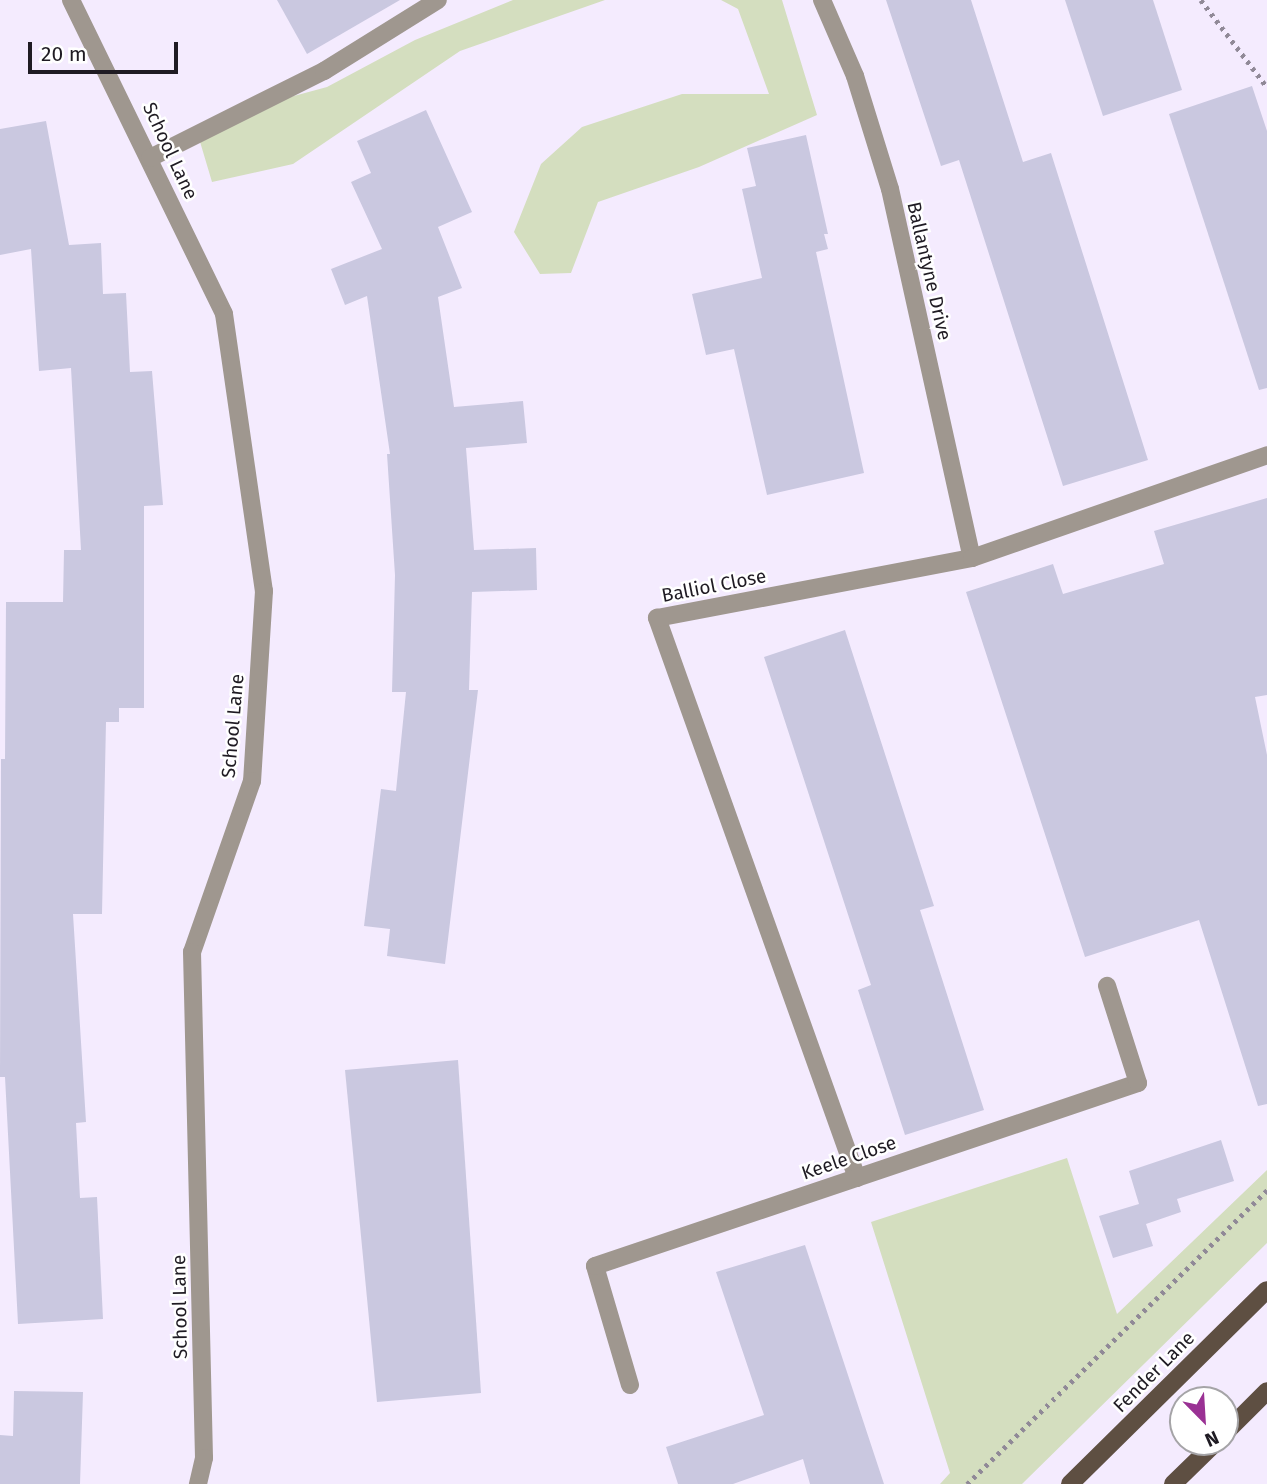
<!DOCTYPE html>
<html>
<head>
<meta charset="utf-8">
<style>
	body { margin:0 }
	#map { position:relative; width:1267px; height:1484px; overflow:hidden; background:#f4ebfe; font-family:"Fira Sans",sans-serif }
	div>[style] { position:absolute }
	.green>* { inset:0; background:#d4debf }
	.building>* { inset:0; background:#cac8e0 }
	.path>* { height:4.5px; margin-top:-2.25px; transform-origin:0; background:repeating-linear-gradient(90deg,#908997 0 3.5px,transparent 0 8.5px) }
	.minor>* { height:18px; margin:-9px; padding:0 9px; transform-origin:9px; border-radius:9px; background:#9f978f }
	.major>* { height:18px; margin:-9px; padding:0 9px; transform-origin:9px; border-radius:9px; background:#5e4f42 }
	span { translate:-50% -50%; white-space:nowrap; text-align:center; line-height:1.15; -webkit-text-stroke:5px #fff; paint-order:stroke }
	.street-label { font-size:19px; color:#1f1b23 }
	.north { position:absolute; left:1169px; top:1386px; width:70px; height:70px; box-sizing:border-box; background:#fff; border:2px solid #a5a4a7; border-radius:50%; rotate:156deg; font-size:19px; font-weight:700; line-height:28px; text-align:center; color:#1f1b23 }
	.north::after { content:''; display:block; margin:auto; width:24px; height:32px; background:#9a3194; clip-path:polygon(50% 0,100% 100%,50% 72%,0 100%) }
	.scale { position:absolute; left:28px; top:42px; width:150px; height:32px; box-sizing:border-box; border:4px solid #1f1b23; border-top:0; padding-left:9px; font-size:21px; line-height:24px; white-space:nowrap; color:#1f1b23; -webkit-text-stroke:5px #fff; paint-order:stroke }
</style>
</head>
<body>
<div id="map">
	<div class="green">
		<i style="clip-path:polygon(513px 0,605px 0,460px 51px,293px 164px,212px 182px,198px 135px,268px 103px,327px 87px,415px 40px)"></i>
		<i style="clip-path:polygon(721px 0,782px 0,817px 115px,699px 167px,598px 202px,571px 273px,540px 274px,514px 232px,541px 164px,582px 127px,682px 94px,769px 94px,738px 9px)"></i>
		<i style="clip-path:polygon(1067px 1158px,1117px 1314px,1267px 1170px,1267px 1243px,1022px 1484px,940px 1484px,950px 1473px,871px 1222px)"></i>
	</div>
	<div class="building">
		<i style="clip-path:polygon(277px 0,400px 0,307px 54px)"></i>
		<i style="clip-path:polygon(886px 0,971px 0,1023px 162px,1051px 153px,1148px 460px,1063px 486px,959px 160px,941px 166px)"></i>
		<i style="clip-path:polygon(1065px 0,1153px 0,1182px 90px,1103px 116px)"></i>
		<i style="clip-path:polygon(1252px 86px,1267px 131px,1267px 388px,1259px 390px,1169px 114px)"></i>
		<i style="clip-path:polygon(426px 110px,472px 212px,438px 227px,462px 288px,438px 297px,454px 407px,523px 401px,527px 443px,466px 448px,474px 550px,536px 548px,537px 590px,472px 592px,469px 690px,478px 690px,445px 964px,387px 956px,390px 929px,364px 926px,381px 789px,396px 791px,406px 692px,392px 692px,395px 575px,387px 454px,390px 454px,367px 296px,345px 305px,331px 269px,382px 249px,351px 182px,371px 173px,357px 141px)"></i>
		<i style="clip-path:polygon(46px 121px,69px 245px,101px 243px,103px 294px,126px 293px,130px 372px,152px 371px,163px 505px,144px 506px,144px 708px,119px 708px,119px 722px,106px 722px,102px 914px,73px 914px,86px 1122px,76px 1123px,80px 1198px,97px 1197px,103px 1319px,18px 1324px,5px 1077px,0 1077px,1px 759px,5px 759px,6px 602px,63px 602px,64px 550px,81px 550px,71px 368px,39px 371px,31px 249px,0 255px,0 129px)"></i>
		<i style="clip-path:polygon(806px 135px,828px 234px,824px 234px,828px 249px,816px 252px,864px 473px,767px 495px,734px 349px,706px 355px,692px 294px,762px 278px,742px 189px,756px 186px,747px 148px)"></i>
		<i style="clip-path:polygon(1267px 498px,1267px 695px,1255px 697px,1267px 755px,1267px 1104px,1258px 1106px,1199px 920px,1085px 957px,966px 592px,1053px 564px,1063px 594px,1164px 564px,1154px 531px)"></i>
		<i style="clip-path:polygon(845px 630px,934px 906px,920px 910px,984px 1110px,905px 1135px,858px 990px,871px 985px,764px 657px)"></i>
		<i style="clip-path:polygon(458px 1060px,481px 1393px,377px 1402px,345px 1070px)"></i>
		<i style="clip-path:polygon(1221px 1140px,1234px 1181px,1177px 1199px,1181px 1212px,1146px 1224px,1153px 1246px,1113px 1258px,1099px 1216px,1139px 1204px,1129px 1171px)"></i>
		<i style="clip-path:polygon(805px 1245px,884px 1484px,810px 1484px,803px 1459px,733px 1484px,678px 1484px,666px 1447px,764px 1415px,716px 1272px)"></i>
		<i style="clip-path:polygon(14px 1391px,83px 1392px,80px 1484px,0 1484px,0 1435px,13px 1436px)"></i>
	</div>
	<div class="path">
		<i style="left:1201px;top:0;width:109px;rotate:52.8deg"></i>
		<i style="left:967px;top:1484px;width:420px;rotate:-44.4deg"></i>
	</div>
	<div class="minor">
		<i style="left:71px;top:0;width:349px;rotate:64deg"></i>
		<i style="left:224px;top:314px;width:280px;rotate:81.8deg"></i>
		<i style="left:264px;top:591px;width:190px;rotate:93.6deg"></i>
		<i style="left:252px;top:781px;width:181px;rotate:109.3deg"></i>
		<i style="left:192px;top:952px;width:506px;rotate:88.64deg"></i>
		<i style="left:204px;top:1458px;width:27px;rotate:103deg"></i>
		<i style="left:822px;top:0;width:83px;rotate:66.5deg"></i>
		<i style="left:855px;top:76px;width:118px;rotate:72.8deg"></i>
		<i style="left:890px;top:189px;width:378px;rotate:77.5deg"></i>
		<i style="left:150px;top:158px;width:195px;rotate:-26.6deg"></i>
		<i style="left:324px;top:71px;width:134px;rotate:-31.9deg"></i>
		<i style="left:857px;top:1178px;width:595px;rotate:-109.65deg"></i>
		<i style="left:657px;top:618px;width:321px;rotate:-10.8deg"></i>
		<i style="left:972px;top:558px;width:312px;rotate:-19.2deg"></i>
		<i style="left:630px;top:1385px;width:124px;rotate:-106.4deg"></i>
		<i style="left:595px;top:1266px;width:573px;rotate:-18.62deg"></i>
		<i style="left:1138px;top:1083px;width:102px;rotate:-107.7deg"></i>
	</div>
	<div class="major">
		<i style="left:1225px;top:1433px;width:59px;rotate:-45deg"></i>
		<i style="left:1070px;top:1484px;width:276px;rotate:-44.6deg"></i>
		<i style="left:1173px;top:1484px;width:60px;rotate:-44.3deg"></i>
	</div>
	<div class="street-label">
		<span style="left:170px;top:151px;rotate:65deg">School Lane</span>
		<span style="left:929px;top:271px;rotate:77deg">Ballantyne Drive</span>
		<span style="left:714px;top:586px;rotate:-11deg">Balliol Close</span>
		<span style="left:233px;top:726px;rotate:-85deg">School Lane</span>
		<span style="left:849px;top:1158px;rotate:-19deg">Keele Close</span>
		<span style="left:180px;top:1307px;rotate:-91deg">School Lane</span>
		<span style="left:1154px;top:1372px;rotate:-45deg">Fender Lane</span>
	</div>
	<div class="north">N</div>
	<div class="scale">20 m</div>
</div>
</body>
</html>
